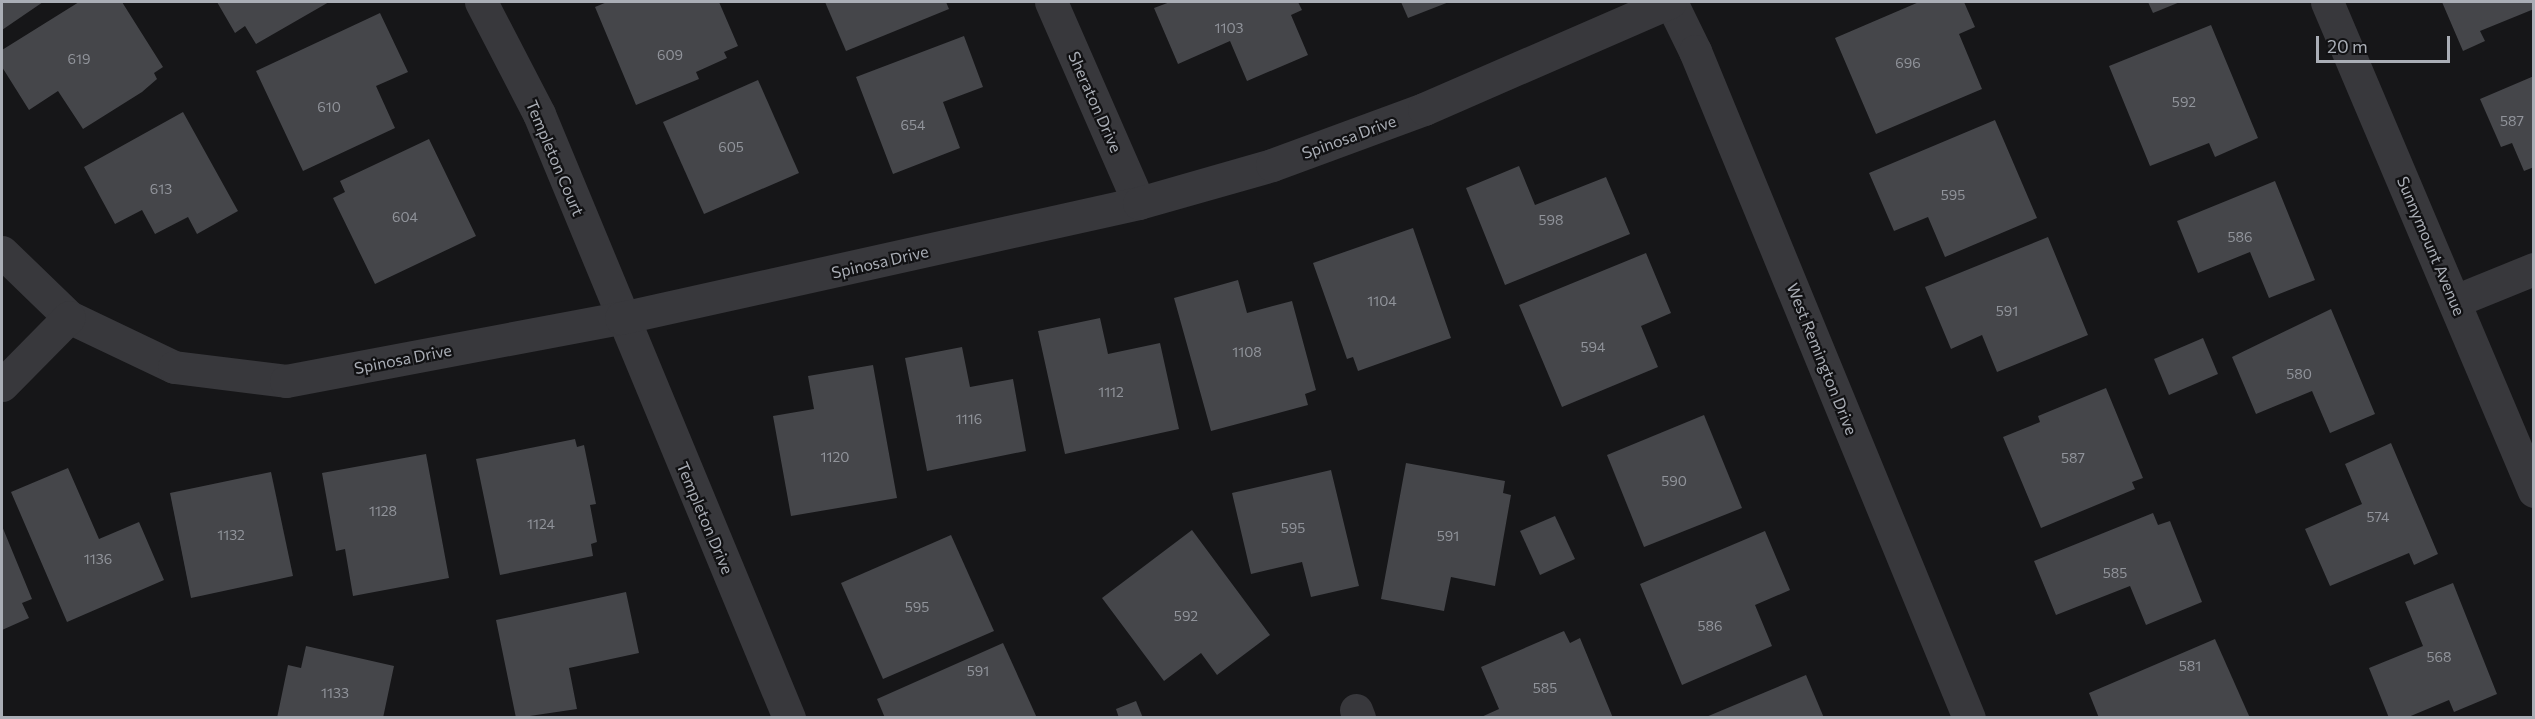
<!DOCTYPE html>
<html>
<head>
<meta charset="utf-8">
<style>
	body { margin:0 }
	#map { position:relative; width:2535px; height:719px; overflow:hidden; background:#161618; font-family:Commissioner,sans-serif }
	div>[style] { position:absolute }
	.building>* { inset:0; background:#45464a }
	.minor>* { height:33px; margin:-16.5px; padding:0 16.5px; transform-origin:16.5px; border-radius:16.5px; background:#38383c }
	span { translate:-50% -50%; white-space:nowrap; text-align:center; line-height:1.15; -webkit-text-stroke:4.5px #111113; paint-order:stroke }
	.number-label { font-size:14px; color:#91949b }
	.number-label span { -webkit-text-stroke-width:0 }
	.street-label { font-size:16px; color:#aaaeb6 }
	.frame { position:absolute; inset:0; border:3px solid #aaaeb6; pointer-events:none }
	.scale { position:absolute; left:2316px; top:36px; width:134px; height:27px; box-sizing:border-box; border:3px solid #aaaeb6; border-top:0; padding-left:8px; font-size:18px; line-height:21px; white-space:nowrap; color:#aaaeb6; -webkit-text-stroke:4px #111113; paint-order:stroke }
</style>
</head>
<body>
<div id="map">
	<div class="building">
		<i style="clip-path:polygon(2px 2px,43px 2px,2px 30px)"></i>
		<i style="clip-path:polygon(79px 2px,122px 2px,163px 67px,154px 73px,157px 79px,142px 92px,83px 129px,58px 91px,29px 110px,2px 67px,2px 50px)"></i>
		<i style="clip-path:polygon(217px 2px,329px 2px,256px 44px,245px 26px,235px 33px)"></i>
		<i style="clip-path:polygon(607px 2px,719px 2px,738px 46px,724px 52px,727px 58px,696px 72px,699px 79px,636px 105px,595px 7px)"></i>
		<i style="clip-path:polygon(825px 2px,946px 2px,949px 9px,846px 51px)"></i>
		<i style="clip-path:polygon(1170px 2px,1298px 2px,1302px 10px,1291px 15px,1308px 55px,1247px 81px,1230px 41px,1178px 64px,1154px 8px)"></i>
		<i style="clip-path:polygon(1401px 2px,1449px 2px,1408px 18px)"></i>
		<i style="clip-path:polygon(1919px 2px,1964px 2px,1975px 27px,1959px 34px,1982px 89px,1876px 134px,1835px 38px)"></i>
		<i style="clip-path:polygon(2148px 2px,2180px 2px,2153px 13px)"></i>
		<i style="clip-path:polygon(2442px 2px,2534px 2px,2534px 9px,2480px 31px,2485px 41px,2463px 51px)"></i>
		<i style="clip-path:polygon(380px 13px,408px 72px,376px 86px,395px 128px,303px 171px,256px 71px)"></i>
		<i style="clip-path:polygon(2211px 25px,2258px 138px,2215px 157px,2209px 143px,2150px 166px,2109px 66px)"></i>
		<i style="clip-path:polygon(964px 36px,983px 87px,943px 102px,960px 148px,893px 174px,856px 77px)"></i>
		<i style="clip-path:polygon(2534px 76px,2534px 167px,2524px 171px,2512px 143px,2501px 147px,2480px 99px)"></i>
		<i style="clip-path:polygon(758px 80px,799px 173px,704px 214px,663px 122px)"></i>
		<i style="clip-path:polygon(183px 112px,238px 211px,197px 234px,188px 217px,155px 234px,142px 210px,115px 224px,84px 167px)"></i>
		<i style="clip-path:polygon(1995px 120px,2037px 218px,1945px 257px,1928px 217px,1894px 231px,1869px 173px)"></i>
		<i style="clip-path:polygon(429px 139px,476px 236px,375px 284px,333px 198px,345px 192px,340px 181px)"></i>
		<i style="clip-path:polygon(1519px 166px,1535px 205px,1606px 177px,1630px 234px,1505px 285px,1466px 188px)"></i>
		<i style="clip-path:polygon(2275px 181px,2315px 280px,2269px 298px,2250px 252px,2198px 273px,2177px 221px)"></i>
		<i style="clip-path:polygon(1413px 228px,1451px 338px,1358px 371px,1353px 357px,1347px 359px,1313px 263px)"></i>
		<i style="clip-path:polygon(2048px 237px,2088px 335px,1997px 372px,1982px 335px,1951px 349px,1925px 287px)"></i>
		<i style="clip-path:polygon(1646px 253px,1671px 313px,1641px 326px,1658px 367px,1562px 407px,1519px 305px)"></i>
		<i style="clip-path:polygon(1238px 280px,1247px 313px,1292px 301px,1316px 390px,1305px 394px,1308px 405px,1211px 431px,1174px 298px)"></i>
		<i style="clip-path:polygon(2331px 309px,2375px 414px,2330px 433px,2312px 391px,2256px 414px,2232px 357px)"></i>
		<i style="clip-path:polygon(1100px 318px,1108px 354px,1160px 343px,1179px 429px,1065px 454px,1038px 331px)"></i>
		<i style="clip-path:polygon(2203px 338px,2218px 374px,2169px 395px,2154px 359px)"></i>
		<i style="clip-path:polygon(962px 347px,970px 387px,1013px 379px,1026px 451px,927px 471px,905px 358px)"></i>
		<i style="clip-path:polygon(873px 365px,897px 498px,791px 516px,773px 416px,814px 409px,808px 376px)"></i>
		<i style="clip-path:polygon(2106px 388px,2143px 478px,2132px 482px,2135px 489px,2041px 528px,2003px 437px,2040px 422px,2038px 416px)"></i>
		<i style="clip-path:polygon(1704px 415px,1742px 508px,1644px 547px,1607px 455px)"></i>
		<i style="clip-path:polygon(575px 439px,577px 447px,584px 445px,596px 504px,590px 505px,597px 542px,591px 544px,593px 556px,500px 575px,476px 459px)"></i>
		<i style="clip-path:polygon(2391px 443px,2438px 554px,2414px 565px,2409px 553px,2330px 586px,2305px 529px,2362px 504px,2345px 464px)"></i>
		<i style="clip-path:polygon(426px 454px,449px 578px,353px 596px,345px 549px,336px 551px,322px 473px)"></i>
		<i style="clip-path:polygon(1406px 463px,1505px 481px,1503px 493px,1511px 495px,1495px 586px,1451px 577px,1444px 611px,1381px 599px)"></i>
		<i style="clip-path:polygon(68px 468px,99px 539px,139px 522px,164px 580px,67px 622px,11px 492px)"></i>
		<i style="clip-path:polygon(1331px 470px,1359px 586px,1311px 597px,1302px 562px,1251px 574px,1232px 493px)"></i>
		<i style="clip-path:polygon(271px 472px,293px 576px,191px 598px,170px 493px)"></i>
		<i style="clip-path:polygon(2153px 513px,2158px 525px,2170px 521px,2202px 602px,2146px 625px,2130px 586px,2056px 615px,2034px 561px)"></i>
		<i style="clip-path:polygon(1555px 516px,1575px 559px,1540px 575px,1520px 531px)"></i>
		<i style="clip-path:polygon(2px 526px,32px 599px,22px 603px,29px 618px,2px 630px)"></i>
		<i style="clip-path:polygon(1192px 530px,1270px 635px,1217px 675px,1201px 653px,1164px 681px,1102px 598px)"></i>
		<i style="clip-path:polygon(1765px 531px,1790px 590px,1755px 605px,1772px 646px,1682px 685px,1640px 584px)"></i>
		<i style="clip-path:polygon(951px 535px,994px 631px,883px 679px,841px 583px)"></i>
		<i style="clip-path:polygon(2453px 583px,2497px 694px,2454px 712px,2449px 700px,2406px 718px,2389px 718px,2369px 668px,2423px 646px,2405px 602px)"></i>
		<i style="clip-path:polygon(626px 592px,639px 653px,569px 668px,577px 709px,516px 718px,496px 620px)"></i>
		<i style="clip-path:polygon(1564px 631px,1570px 643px,1580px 638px,1613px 718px,1479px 718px,1499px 709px,1481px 667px)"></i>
		<i style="clip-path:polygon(2215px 639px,2250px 718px,2099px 718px,2089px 693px)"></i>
		<i style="clip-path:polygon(1003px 643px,1037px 718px,885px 718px,877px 699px)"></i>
		<i style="clip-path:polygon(306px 646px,394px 666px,383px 718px,277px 718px,288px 665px,301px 668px)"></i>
		<i style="clip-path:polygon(1806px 675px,1824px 718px,1706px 718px,1706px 717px)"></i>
		<i style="clip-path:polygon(1136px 701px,1143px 718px,1119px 718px,1116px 709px)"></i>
	</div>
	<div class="minor">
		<i style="left:481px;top:2px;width:126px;rotate:62.6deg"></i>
		<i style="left:539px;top:114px;width:654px;rotate:67.51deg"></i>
		<i style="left:1051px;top:2px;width:219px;rotate:66.4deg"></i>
		<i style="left:1671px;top:2px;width:55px;rotate:63.9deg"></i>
		<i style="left:1695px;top:51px;width:721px;rotate:67.67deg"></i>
		<i style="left:2327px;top:2px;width:531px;rotate:67.06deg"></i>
		<i style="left:2px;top:252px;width:93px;rotate:44.1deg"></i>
		<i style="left:69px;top:317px;width:116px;rotate:25.5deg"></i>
		<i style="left:174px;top:367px;width:113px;rotate:7.1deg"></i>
		<i style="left:286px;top:381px;width:341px;rotate:-10.7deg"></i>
		<i style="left:621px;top:318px;width:531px;rotate:-12.52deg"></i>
		<i style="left:1139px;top:203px;width:138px;rotate:-15.9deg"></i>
		<i style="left:1272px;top:165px;width:162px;rotate:-20.2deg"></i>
		<i style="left:1424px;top:109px;width:268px;rotate:-23.5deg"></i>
		<i style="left:2455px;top:301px;width:85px;rotate:-22.1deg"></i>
		<i style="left:2px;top:385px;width:95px;rotate:-45.4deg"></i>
		<i style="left:1356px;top:710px;width:9px;rotate:69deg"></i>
	</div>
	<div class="number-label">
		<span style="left:1229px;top:28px">1103</span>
		<span style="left:670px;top:55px">609</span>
		<span style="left:79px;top:59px">619</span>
		<span style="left:1908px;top:63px">696</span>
		<span style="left:2184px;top:102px">592</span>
		<span style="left:329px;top:107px">610</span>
		<span style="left:2512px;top:121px">587</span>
		<span style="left:913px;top:125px">654</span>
		<span style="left:731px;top:147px">605</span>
		<span style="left:161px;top:189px">613</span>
		<span style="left:1953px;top:195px">595</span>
		<span style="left:405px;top:217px">604</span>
		<span style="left:1551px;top:220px">598</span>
		<span style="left:2240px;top:237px">586</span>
		<span style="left:1382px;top:301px">1104</span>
		<span style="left:2007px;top:311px">591</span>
		<span style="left:1593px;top:347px">594</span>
		<span style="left:1247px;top:352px">1108</span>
		<span style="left:2299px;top:374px">580</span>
		<span style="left:1111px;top:392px">1112</span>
		<span style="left:969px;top:419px">1116</span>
		<span style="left:835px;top:457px">1120</span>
		<span style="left:2073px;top:458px">587</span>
		<span style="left:1674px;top:481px">590</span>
		<span style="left:383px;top:511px">1128</span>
		<span style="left:2378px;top:517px">574</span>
		<span style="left:541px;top:524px">1124</span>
		<span style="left:1293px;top:528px">595</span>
		<span style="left:231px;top:535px">1132</span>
		<span style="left:1448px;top:536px">591</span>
		<span style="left:98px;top:559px">1136</span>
		<span style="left:2115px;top:573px">585</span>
		<span style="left:917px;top:607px">595</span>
		<span style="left:1186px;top:616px">592</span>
		<span style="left:1710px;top:626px">586</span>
		<span style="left:2439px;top:657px">568</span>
		<span style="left:2190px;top:666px">581</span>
		<span style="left:978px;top:671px">591</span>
		<span style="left:1545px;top:688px">585</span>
		<span style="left:335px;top:693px">1133</span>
	</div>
	<div class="street-label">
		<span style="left:1095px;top:102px;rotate:66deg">Sheraton Drive</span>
		<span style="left:1349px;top:137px;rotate:-20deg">Spinosa Drive</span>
		<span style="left:555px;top:158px;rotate:67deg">Templeton Court</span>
		<span style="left:2431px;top:246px;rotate:67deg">Sunnymount Avenue</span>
		<span style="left:880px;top:262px;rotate:-13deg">Spinosa Drive</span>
		<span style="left:403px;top:359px;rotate:-11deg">Spinosa Drive</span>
		<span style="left:1822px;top:359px;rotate:68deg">West Remington Drive</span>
		<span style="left:705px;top:518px;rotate:67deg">Templeton Drive</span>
	</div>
	<div class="frame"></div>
	<div class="scale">20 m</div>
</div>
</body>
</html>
